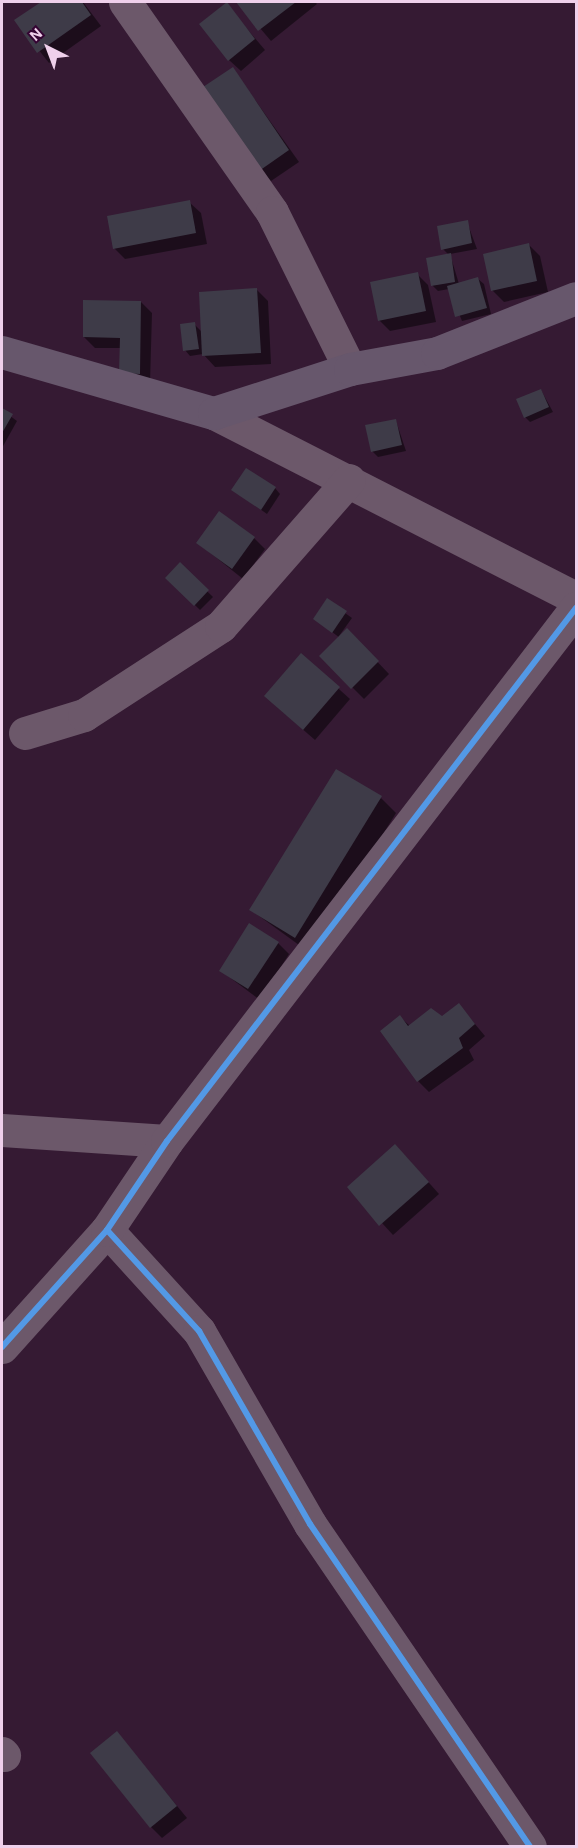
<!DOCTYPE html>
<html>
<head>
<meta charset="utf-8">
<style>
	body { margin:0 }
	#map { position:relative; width:578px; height:1848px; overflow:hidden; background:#351a33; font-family:"Alegreya Sans",sans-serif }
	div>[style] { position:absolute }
	.shadow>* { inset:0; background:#0007 }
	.building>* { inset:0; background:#3e3b48 }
	.minor>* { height:33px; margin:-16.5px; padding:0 16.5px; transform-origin:16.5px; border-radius:16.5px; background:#6c586a }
	.major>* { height:33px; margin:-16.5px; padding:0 16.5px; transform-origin:16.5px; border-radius:16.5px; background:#67576c }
	.cycleway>* { height:6px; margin:-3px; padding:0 3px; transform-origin:3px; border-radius:3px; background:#5399e6 }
	span { translate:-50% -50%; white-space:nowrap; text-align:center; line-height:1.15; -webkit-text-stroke:5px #350433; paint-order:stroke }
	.frame { position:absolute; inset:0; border:3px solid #efd0eb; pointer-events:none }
	.north { position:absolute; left:18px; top:18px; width:60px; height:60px; -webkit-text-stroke:4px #350433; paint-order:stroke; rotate:318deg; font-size:16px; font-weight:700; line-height:24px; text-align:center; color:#efd0eb }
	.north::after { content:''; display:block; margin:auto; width:21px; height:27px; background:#efd0eb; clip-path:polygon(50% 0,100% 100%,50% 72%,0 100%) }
</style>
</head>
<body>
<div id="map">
	<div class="shadow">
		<i style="clip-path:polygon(43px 2px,83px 2px,101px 26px,49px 63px,16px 21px)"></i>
		<i style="clip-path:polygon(238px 2px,315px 2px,317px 4px,271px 41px)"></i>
		<i style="clip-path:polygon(226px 4px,265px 50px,241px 71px,229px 60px)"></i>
		<i style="clip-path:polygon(233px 69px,299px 162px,271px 181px,260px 170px)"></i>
		<i style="clip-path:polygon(189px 202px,201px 213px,207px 244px,125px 259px,114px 248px)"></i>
		<i style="clip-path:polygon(467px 222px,477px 249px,450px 254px,459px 284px,478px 279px,484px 284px,491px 314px,462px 321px,449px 289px,438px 291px,432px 285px,449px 255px,443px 249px)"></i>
		<i style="clip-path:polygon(529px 245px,540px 256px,548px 292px,504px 302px,492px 290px)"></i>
		<i style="clip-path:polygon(417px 274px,428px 285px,436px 322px,390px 331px,379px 320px)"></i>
		<i style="clip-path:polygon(257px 290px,268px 301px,271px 364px,215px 367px,203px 354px,190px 356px,185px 350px,194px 324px,202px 332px)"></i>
		<i style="clip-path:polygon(141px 302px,152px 313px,150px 384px,132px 384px,121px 348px,95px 348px,84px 337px)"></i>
		<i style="clip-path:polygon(541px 390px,553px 412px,530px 422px,525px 417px)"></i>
		<i style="clip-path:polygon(2px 410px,17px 421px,2px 448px)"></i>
		<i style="clip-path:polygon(396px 421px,406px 451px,378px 457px,372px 451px)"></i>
		<i style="clip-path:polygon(275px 488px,280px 494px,267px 514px,233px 490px)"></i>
		<i style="clip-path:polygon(254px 538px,265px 549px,243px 579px,198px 543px)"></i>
		<i style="clip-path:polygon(180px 565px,213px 597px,200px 610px,167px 578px)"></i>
		<i style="clip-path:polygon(327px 600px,352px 618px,339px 636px,347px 630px,389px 674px,364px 699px,321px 656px,340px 638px,315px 619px)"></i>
		<i style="clip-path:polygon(301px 655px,350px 699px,315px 740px,277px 707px)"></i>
		<i style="clip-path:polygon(381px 798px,396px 813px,310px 953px,251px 910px)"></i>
		<i style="clip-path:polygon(278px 943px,289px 954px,260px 1000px,221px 971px)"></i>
		<i style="clip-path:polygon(459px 1005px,485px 1036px,469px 1050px,474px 1060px,429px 1092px,418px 1081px,400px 1017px,410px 1026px,442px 1018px)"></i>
		<i style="clip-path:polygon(406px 1157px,439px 1194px,393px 1235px,349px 1187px)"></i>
		<i style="clip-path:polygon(117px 1733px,187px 1818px,162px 1838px,151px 1827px)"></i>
	</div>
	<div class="building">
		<i style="clip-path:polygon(41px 2px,82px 2px,91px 15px,37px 53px,14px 20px)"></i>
		<i style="clip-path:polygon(227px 2px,255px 39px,228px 61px,199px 24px)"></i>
		<i style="clip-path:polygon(236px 2px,296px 2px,258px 31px)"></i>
		<i style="clip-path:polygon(233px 67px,289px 150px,259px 171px,203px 87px)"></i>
		<i style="clip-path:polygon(190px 200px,196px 233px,113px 249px,107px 216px)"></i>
		<i style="clip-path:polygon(468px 220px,472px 243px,441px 250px,437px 226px)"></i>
		<i style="clip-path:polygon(529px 243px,537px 281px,491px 291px,483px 254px)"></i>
		<i style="clip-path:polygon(451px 253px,455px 282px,431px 286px,426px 258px)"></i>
		<i style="clip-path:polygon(418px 272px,426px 311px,378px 321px,370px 282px)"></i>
		<i style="clip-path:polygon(478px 277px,487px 308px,455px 317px,447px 286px)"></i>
		<i style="clip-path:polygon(257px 288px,261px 353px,202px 356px,199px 292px)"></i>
		<i style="clip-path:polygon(83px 300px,141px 301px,140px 374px,119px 373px,120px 338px,83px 337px)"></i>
		<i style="clip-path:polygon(195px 322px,199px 349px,183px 351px,180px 324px)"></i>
		<i style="clip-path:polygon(541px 389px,549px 407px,524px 418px,516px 399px)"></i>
		<i style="clip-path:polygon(2px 408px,13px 414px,2px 433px)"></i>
		<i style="clip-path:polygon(396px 419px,402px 445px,371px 452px,365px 425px)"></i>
		<i style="clip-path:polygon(246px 468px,276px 487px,261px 510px,231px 490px)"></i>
		<i style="clip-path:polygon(219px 511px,255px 537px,232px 569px,196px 543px)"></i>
		<i style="clip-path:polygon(180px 562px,209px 590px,194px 606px,165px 578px)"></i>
		<i style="clip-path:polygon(327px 598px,347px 611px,332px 633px,313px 619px)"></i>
		<i style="clip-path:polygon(347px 628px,379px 661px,351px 689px,319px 656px)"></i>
		<i style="clip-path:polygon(301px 653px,340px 687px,303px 730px,264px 696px)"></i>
		<i style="clip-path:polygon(336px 769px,382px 796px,295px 938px,249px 910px)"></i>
		<i style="clip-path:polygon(249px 923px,279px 942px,248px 989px,219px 971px)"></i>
		<i style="clip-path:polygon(459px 1003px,475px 1024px,459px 1038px,463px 1048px,417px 1082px,380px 1031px,400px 1015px,408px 1026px,431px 1008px,442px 1016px)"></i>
		<i style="clip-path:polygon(395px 1144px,429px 1182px,379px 1226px,347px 1187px)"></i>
		<i style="clip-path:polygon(117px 1731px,177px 1806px,150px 1828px,90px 1753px)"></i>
	</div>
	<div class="minor">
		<i style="left:125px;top:2px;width:256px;rotate:55deg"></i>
		<i style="left:272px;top:212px;width:175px;rotate:63.6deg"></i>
		<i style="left:214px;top:413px;width:407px;rotate:27.1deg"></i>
		<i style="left:25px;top:733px;width:62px;rotate:-17deg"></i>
		<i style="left:84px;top:715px;width:163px;rotate:-33deg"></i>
		<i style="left:221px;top:626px;width:194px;rotate:-48.8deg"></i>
		<i style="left:2px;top:1130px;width:165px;rotate:3.8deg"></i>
		<i style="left:107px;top:1230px;width:137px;rotate:47.7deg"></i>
		<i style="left:199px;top:1331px;width:223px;rotate:60.1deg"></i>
		<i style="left:310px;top:1524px;width:390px;rotate:55.7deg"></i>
		<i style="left:2px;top:1347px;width:157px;rotate:-48.1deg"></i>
		<i style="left:107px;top:1230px;width:107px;rotate:-56deg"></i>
		<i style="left:167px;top:1141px;width:672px;rotate:-52.5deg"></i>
		<i style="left:2px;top:1753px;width:3px;rotate:45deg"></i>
	</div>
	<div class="major">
		<i style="left:2px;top:352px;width:221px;rotate:16.1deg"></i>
		<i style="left:214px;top:413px;width:143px;rotate:-17.9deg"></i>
		<i style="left:350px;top:369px;width:88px;rotate:-10.4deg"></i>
		<i style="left:437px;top:353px;width:149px;rotate:-21.6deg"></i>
	</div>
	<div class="cycleway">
		<i style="left:107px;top:1230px;width:137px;rotate:47.7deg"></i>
		<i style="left:199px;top:1331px;width:223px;rotate:60.1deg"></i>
		<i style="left:310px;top:1524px;width:390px;rotate:55.7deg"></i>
		<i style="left:2px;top:1347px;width:157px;rotate:-48.1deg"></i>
		<i style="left:107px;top:1230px;width:107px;rotate:-56deg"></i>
		<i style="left:167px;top:1141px;width:672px;rotate:-52.5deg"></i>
	</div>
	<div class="frame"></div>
	<div class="north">N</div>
</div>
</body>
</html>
